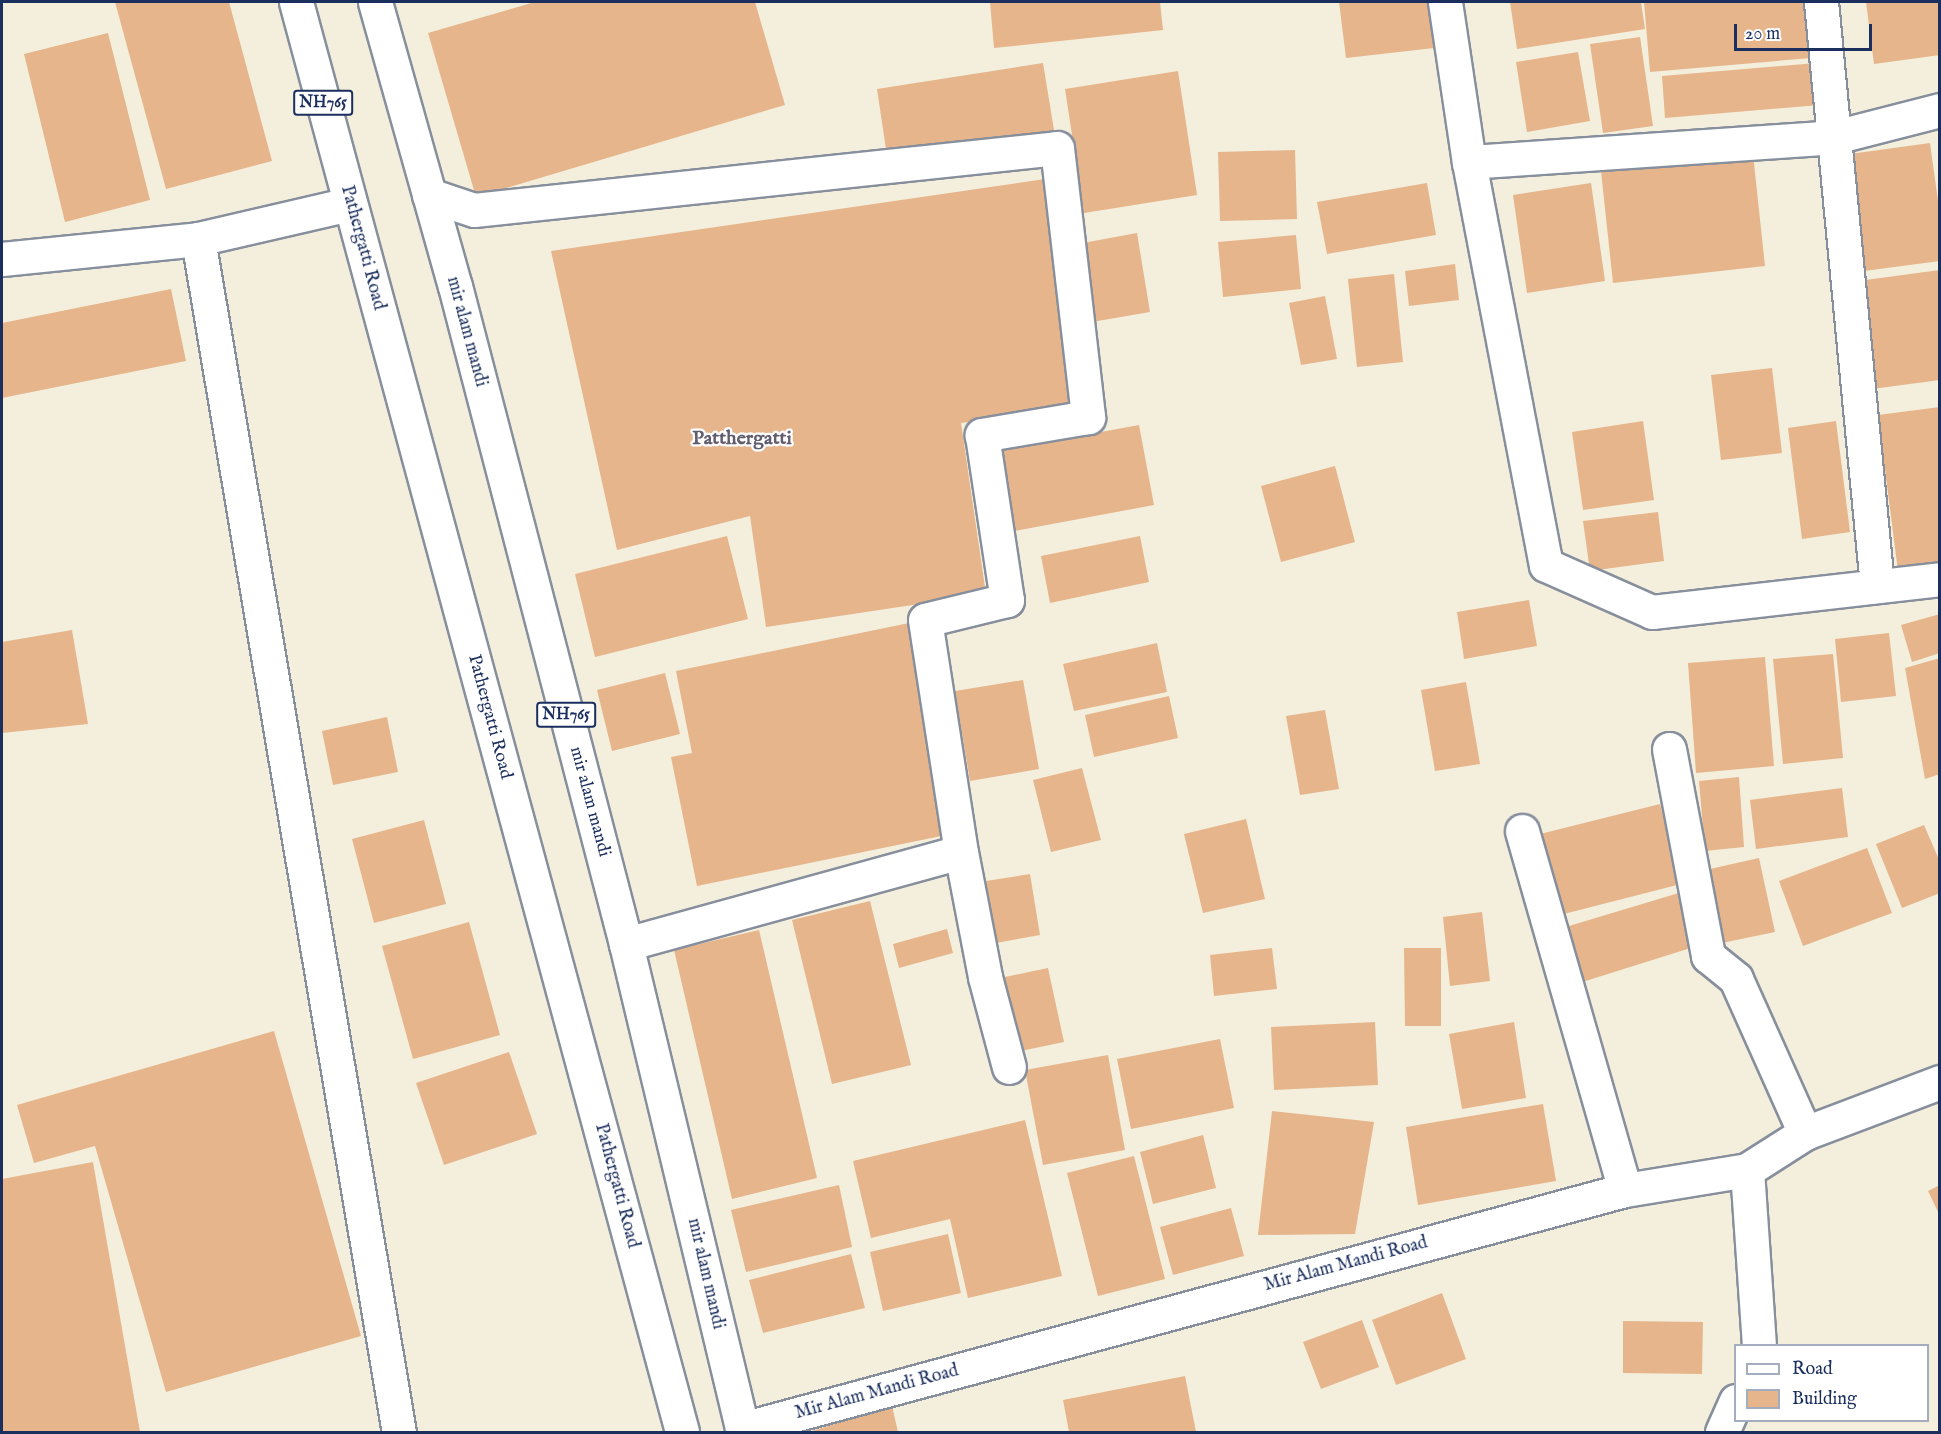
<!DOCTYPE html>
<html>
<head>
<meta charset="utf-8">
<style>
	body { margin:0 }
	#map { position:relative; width:1941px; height:1434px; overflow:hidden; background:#f3efdc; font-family:"IM FELL English",serif }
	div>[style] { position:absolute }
	.building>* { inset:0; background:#e6b58b }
	.roads { filter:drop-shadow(2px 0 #878f9d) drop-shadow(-2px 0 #878f9d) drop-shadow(0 2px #878f9d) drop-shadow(0 -2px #878f9d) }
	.minor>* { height:33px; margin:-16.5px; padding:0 16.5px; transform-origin:16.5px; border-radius:16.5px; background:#fff }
	.highway>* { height:33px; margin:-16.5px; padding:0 16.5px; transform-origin:16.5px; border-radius:16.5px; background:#fff }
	span { translate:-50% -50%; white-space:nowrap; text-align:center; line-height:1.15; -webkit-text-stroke:4.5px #fff; paint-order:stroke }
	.shield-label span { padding:2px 4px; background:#fff; border:2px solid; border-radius:4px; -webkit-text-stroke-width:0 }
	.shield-label { font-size:16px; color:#1b2f5e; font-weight:700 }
	.street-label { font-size:18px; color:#1b2f5e }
	.neighbourhood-label { font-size:20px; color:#625e6e; font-weight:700 }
	.frame { position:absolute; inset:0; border:3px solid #1b2f5e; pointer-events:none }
	.legend { position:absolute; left:1734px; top:1344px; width:195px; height:78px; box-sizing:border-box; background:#fff; border:2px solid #a4acbf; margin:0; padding:8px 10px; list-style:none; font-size:18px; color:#1b2f5e }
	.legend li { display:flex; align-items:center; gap:12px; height:30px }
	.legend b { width:30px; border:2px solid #a4acbf }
	.scale { position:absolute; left:1734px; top:24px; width:138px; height:27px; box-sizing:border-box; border:3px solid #1b2f5e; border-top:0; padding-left:8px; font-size:18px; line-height:21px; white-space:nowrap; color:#1b2f5e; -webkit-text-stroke:4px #fff; paint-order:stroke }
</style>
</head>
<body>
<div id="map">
	<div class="building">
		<i style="clip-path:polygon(115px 2px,229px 2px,272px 161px,166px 189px)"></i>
		<i style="clip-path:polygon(535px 2px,755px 2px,785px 105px,476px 197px,428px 33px)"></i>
		<i style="clip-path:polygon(990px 2px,1160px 2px,1163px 30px,994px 48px)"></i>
		<i style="clip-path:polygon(1339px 2px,1429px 2px,1434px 48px,1346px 58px)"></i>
		<i style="clip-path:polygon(1510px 2px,1641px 2px,1645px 29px,1517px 49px)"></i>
		<i style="clip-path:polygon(1644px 2px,1807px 2px,1811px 58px,1650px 72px)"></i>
		<i style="clip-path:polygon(1866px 2px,1940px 2px,1940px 55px,1874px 64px)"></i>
		<i style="clip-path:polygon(108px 33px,150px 200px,65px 222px,24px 54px)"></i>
		<i style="clip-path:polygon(1640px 37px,1653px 126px,1603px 133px,1590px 44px)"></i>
		<i style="clip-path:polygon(1578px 52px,1590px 121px,1527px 132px,1516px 62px)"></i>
		<i style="clip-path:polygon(1043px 63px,1054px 130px,887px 156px,877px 89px)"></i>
		<i style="clip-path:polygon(1816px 63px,1819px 105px,1665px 118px,1662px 76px)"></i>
		<i style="clip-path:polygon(1178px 71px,1197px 195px,1084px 213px,1065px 89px)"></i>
		<i style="clip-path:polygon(1930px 143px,1940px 215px,1940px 261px,1864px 271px,1850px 154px)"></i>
		<i style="clip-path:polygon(1295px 150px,1297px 219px,1220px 221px,1218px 152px)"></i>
		<i style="clip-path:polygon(1753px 154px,1765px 266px,1613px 283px,1601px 171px)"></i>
		<i style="clip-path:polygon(1045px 179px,1078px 406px,961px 423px,986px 594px,766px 627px,750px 516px,617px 550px,551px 251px)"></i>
		<i style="clip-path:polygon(1427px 183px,1436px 235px,1327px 254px,1317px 202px)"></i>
		<i style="clip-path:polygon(1591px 183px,1605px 281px,1527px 293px,1513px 195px)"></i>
		<i style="clip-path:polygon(1137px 233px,1150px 312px,1086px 323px,1072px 245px)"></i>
		<i style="clip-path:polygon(1296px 235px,1301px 289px,1223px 297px,1218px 242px)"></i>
		<i style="clip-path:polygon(1455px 264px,1459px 300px,1409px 306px,1405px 271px)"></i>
		<i style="clip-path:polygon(1940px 270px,1940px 380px,1872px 389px,1858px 281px)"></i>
		<i style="clip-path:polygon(1394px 274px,1403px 362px,1357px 367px,1348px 279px)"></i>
		<i style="clip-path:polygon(171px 289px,186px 361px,2px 398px,2px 323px)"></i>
		<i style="clip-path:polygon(1325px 296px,1337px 359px,1301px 365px,1289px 303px)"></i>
		<i style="clip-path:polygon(1772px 368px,1782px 453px,1721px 460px,1711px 375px)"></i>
		<i style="clip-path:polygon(1940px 407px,1940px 566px,1898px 571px,1878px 415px)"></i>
		<i style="clip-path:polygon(1643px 421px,1654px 500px,1583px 510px,1572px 432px)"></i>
		<i style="clip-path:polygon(1836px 421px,1850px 532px,1802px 539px,1788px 428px)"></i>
		<i style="clip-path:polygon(1139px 425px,1154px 505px,1014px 531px,999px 451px)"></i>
		<i style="clip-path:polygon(1335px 466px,1355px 542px,1281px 562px,1261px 486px)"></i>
		<i style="clip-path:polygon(1658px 512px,1664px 561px,1590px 571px,1583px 521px)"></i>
		<i style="clip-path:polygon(727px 536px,748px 619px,595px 657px,575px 574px)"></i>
		<i style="clip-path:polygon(1140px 536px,1149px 582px,1050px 603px,1041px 556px)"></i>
		<i style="clip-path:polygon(1529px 600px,1537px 646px,1464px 659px,1457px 612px)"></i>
		<i style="clip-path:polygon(1940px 614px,1940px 653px,1912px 662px,1901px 625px)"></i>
		<i style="clip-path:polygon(909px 623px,951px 834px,697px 886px,671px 757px,692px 753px,676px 671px)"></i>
		<i style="clip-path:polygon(72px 630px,88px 724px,2px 733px,2px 642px)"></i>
		<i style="clip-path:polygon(1889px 633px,1896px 696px,1841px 702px,1835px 639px)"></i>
		<i style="clip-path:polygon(1157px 643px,1167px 692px,1074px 711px,1063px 664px)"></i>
		<i style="clip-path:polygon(1833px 654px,1843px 758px,1783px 764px,1773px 659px)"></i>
		<i style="clip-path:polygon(1765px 657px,1774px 766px,1696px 773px,1688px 663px)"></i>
		<i style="clip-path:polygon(1940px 658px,1940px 774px,1925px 779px,1905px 668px)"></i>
		<i style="clip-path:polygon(665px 673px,680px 734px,612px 751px,597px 690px)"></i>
		<i style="clip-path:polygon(1023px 680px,1039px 769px,970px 781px,955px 691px)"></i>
		<i style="clip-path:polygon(1466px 682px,1480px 764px,1435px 771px,1421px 690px)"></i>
		<i style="clip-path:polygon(1169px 696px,1178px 738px,1094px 757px,1085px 715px)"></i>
		<i style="clip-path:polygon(1325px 710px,1339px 789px,1300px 795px,1286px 716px)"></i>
		<i style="clip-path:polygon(387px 717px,398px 772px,333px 785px,322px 731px)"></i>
		<i style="clip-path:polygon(1082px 768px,1101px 840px,1051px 852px,1033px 780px)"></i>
		<i style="clip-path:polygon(1739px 777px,1744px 847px,1705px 851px,1699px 781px)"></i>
		<i style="clip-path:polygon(1842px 788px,1848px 837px,1756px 849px,1750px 800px)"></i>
		<i style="clip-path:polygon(1660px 804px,1681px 884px,1556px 916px,1536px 835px)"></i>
		<i style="clip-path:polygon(1246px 819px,1265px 899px,1203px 913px,1184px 834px)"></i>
		<i style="clip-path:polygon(424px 820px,446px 904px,374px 923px,352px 839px)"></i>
		<i style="clip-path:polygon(1924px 825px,1940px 862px,1940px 893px,1902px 908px,1876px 844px)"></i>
		<i style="clip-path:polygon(1867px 848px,1892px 913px,1803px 946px,1779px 881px)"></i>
		<i style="clip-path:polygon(1759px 858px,1775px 932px,1717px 944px,1701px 871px)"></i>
		<i style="clip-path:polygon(1030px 874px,1040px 935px,996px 943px,986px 881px)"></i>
		<i style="clip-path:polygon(1682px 892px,1697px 946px,1576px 984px,1559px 929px)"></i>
		<i style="clip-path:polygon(870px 901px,911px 1065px,832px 1084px,792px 920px)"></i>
		<i style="clip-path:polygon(1482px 912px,1490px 981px,1450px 986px,1443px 917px)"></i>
		<i style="clip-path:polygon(469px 922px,500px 1035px,413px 1059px,382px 946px)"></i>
		<i style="clip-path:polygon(947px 929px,953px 953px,899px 968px,893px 944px)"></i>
		<i style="clip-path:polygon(759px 930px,817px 1178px,732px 1199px,674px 950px)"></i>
		<i style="clip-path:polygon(1272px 948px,1277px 989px,1214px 996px,1210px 955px)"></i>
		<i style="clip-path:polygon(1404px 948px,1441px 948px,1441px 1026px,1405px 1026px)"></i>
		<i style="clip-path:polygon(1048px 968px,1064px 1042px,1016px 1052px,1000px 978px)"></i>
		<i style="clip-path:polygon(1375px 1022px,1378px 1085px,1274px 1090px,1271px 1027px)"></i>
		<i style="clip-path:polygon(1514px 1022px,1526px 1098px,1462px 1109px,1449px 1034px)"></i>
		<i style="clip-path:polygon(274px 1031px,361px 1336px,166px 1392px,95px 1146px,34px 1163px,17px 1105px)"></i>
		<i style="clip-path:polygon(1220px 1039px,1234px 1108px,1131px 1129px,1117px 1059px)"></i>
		<i style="clip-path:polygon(509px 1052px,537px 1134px,444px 1165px,416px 1083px)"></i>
		<i style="clip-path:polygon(1108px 1055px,1125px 1150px,1043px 1165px,1025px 1070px)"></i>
		<i style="clip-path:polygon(1543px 1104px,1556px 1181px,1418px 1205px,1406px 1127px)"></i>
		<i style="clip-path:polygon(1272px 1111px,1374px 1122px,1355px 1234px,1258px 1235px)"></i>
		<i style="clip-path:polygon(1025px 1120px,1062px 1276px,968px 1298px,950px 1219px,871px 1238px,853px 1161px)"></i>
		<i style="clip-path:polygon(1203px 1135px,1216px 1188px,1153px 1204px,1140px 1152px)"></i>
		<i style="clip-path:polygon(1134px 1156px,1165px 1279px,1098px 1296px,1067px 1173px)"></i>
		<i style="clip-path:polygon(93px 1162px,140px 1432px,2px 1432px,2px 1179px)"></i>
		<i style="clip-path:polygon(839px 1185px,852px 1247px,746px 1272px,731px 1210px)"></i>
		<i style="clip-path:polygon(1940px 1185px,1940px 1216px,1928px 1191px)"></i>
		<i style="clip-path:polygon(1231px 1208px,1244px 1256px,1173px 1275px,1160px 1227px)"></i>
		<i style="clip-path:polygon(948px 1234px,961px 1293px,883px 1311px,870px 1252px)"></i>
		<i style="clip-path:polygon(851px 1254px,865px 1308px,763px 1333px,749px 1280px)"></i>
		<i style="clip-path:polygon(1442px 1293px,1466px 1359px,1396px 1385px,1372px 1320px)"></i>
		<i style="clip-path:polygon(1362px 1320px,1379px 1367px,1321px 1389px,1303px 1342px)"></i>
		<i style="clip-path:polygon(1623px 1321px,1703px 1322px,1702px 1374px,1623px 1373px)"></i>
		<i style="clip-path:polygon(1185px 1376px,1196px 1432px,1069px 1432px,1063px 1400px)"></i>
		<i style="clip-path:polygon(892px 1406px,898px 1432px,809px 1432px)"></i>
	</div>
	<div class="roads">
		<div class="minor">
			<i style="left:1445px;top:2px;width:162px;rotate:81.5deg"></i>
			<i style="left:1469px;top:162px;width:410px;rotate:79.2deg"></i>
			<i style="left:1546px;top:565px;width:116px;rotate:23.9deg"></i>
			<i style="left:1652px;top:612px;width:290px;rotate:-6.5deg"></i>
			<i style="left:1821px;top:2px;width:587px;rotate:84.52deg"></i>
			<i style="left:1469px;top:162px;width:367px;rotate:-3.9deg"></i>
			<i style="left:1835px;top:137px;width:108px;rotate:-14.4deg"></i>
			<i style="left:429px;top:195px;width:47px;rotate:18.4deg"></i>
			<i style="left:474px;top:210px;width:586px;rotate:-6.07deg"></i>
			<i style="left:1057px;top:148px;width:271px;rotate:83.4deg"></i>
			<i style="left:1088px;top:417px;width:108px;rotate:170.4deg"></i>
			<i style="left:982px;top:435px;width:167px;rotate:81.4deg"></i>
			<i style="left:1007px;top:600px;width:84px;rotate:166.3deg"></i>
			<i style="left:925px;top:620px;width:235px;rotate:81.2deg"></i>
			<i style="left:961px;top:852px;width:127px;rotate:79.1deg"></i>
			<i style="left:985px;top:977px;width:93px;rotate:75.1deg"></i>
			<i style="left:198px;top:239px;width:1210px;rotate:80.44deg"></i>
			<i style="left:2px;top:259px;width:197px;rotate:-5.8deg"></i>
			<i style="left:198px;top:239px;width:156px;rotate:-13deg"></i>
			<i style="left:1669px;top:749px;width:211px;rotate:79.3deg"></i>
			<i style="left:1708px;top:956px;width:36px;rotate:39deg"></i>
			<i style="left:1736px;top:979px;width:169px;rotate:65.9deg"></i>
			<i style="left:1522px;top:831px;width:373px;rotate:74deg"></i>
			<i style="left:626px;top:944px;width:347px;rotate:-15.4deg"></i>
			<i style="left:1747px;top:1170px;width:176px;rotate:86.1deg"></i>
			<i style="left:742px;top:1429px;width:915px;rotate:-15.15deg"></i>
			<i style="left:1625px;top:1190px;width:124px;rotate:-9.3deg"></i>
			<i style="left:1747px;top:1170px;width:69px;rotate:-32.5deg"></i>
			<i style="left:1805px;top:1133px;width:144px;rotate:-20.7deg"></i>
			<i style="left:1722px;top:1432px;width:34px;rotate:-66deg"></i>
		</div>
		<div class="highway">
			<i style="left:296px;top:2px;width:1481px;rotate:74.89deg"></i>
			<i style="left:375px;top:2px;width:295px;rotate:74.3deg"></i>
			<i style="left:455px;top:286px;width:680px;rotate:75.43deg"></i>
			<i style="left:626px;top:944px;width:502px;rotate:76.52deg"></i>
		</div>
	</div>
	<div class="shield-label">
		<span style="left:323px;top:103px">NH765</span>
		<span style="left:566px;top:715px">NH765</span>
	</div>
	<div class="street-label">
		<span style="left:362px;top:248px;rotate:75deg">Pathergatti Road</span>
		<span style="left:466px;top:332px;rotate:75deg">mir alam mandi</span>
		<span style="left:489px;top:717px;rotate:75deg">Pathergatti Road</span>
		<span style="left:589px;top:802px;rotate:75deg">mir alam mandi</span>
		<span style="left:616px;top:1186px;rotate:75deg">Pathergatti Road</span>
		<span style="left:1346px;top:1265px;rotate:-15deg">Mir Alam Mandi Road</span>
		<span style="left:705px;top:1274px;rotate:77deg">mir alam mandi</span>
		<span style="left:877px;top:1393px;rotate:-15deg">Mir Alam Mandi Road</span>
	</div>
	<div class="neighbourhood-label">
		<span style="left:742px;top:438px">Patthergatti</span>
	</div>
	<div class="frame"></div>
	<ul class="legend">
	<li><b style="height:8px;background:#fff"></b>Road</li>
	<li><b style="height:16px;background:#e6b58b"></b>Building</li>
	</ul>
	<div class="scale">20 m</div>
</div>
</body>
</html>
